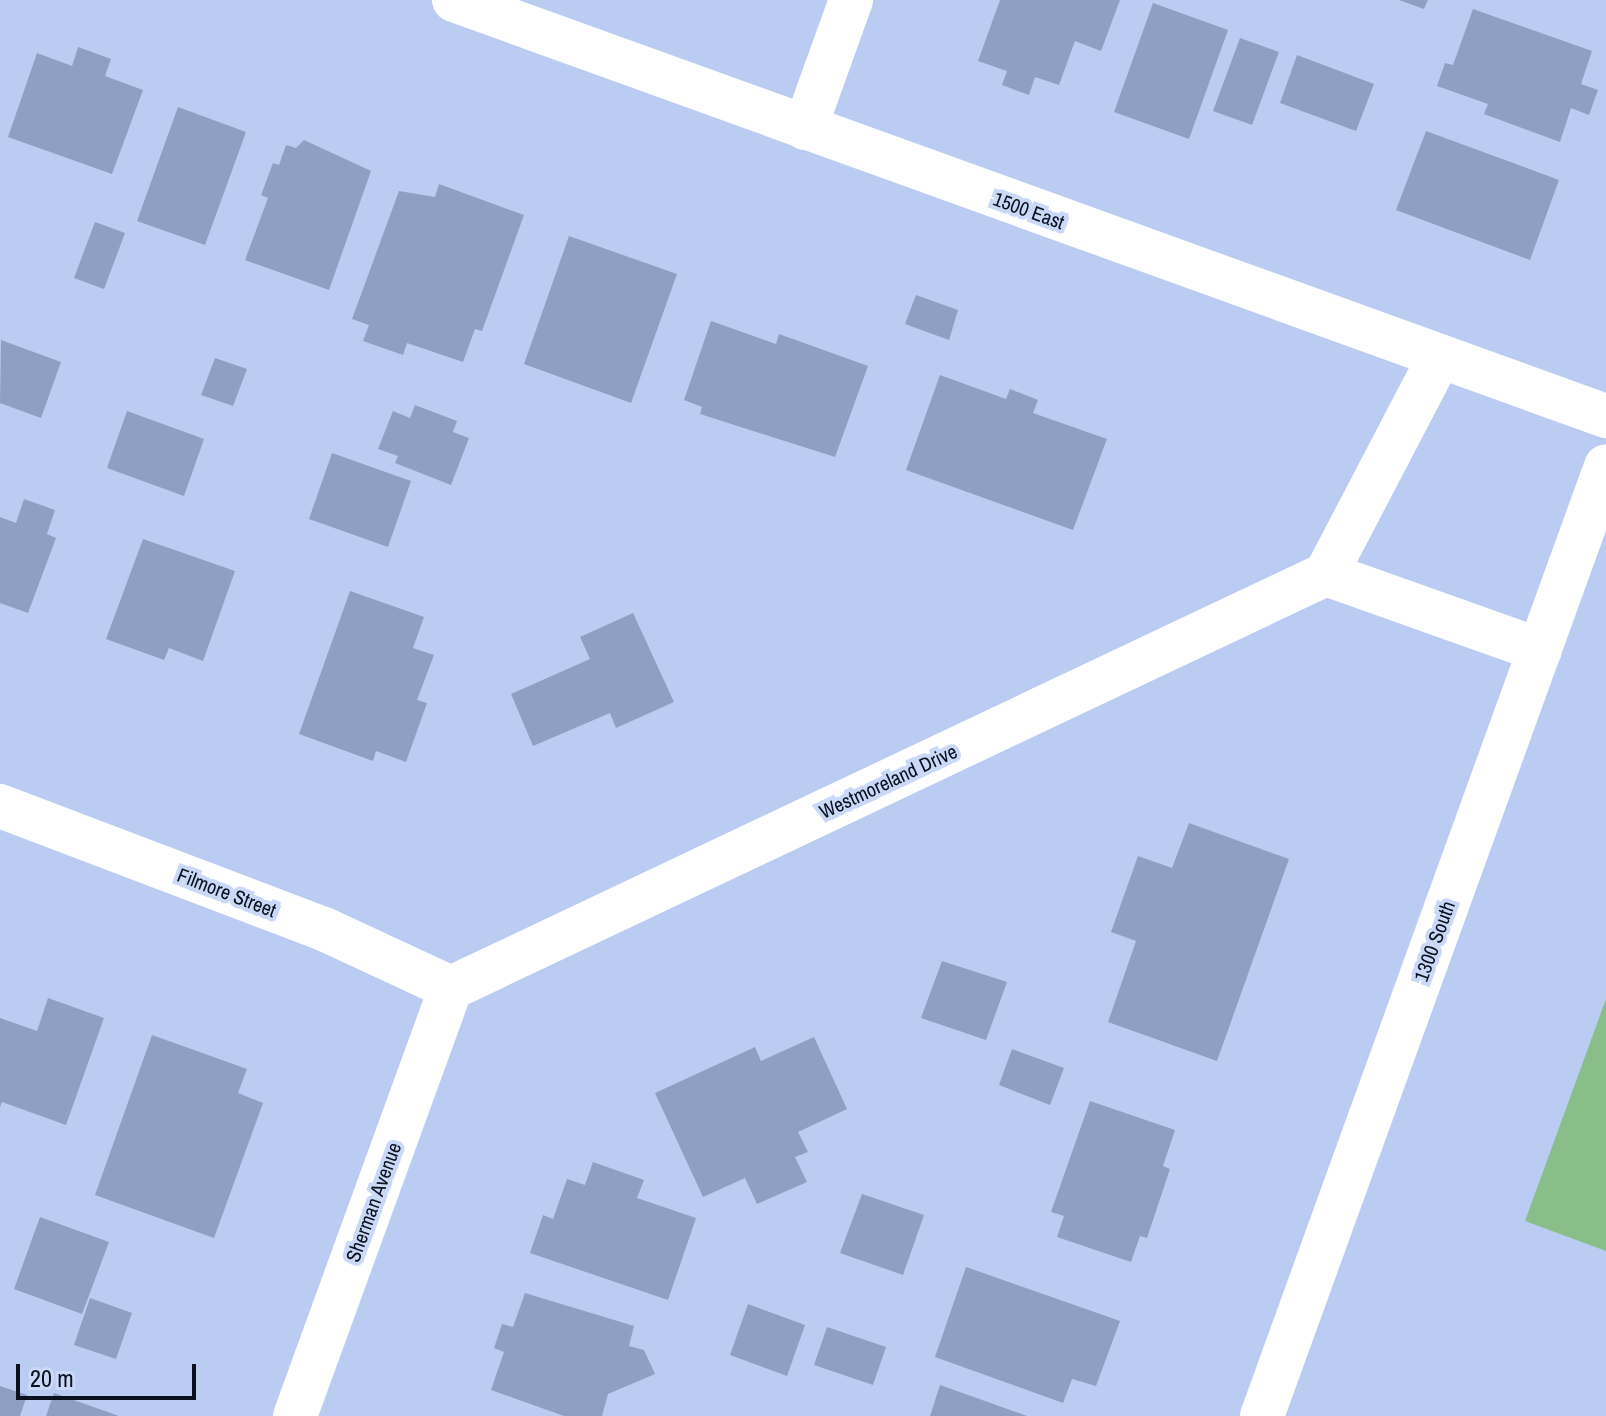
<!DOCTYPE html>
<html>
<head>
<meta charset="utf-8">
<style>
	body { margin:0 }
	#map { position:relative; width:1606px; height:1416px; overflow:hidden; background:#baccf2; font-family:"Archivo Narrow",sans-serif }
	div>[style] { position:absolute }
	.green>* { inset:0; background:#89be88 }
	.building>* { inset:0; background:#8e9fc3 }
	.minor>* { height:44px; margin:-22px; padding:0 22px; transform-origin:22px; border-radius:22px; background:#fff }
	span { translate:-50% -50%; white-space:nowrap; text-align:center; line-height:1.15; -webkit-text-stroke:8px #cad9f8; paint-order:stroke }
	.street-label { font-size:20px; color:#0a101d }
	.scale { position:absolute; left:16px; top:1364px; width:180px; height:36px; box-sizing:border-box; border:4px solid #0a101d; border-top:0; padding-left:10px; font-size:24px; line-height:28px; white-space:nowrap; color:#0a101d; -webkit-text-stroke:6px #cad9f8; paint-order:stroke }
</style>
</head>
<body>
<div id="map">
	<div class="green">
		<i style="clip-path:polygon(1606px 999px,1606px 1251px,1525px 1221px)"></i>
	</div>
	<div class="building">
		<i style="clip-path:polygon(1000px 0,1120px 0,1101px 51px,1075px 41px,1059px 85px,1035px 77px,1029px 95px,1002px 85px,1007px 71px,978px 61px)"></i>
		<i style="clip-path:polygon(1399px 0,1428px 0,1424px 9px)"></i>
		<i style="clip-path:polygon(1153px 3px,1228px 30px,1189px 139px,1114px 112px)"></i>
		<i style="clip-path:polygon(1473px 9px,1592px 51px,1581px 84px,1598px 90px,1589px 115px,1571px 108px,1560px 142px,1484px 114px,1488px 104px,1437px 86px,1445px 63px,1453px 65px)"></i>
		<i style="clip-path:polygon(1240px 38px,1279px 52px,1252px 125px,1213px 111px)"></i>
		<i style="clip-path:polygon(78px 47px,111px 59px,105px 76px,143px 90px,112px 174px,8px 137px,37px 53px,72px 66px)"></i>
		<i style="clip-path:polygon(1297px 55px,1374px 84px,1356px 131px,1280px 103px)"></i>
		<i style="clip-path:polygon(178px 107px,246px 132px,205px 245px,137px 221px)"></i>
		<i style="clip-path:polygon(1426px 131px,1559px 180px,1530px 260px,1396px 210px)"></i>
		<i style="clip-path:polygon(304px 140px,371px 171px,329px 290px,245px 260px,268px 198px,261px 195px,273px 163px,279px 165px,286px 145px,296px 148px)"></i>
		<i style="clip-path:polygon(439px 184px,524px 215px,482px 331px,475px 329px,463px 362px,407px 343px,403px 355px,363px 341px,369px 325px,352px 319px,399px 191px,435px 197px)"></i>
		<i style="clip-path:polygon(95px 222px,125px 233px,104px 289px,74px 278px)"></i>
		<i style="clip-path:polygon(569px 236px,677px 274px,631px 403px,524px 364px)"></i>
		<i style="clip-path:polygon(916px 295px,958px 310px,949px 340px,905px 324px)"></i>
		<i style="clip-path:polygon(711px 321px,776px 344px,779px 334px,868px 366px,835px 457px,700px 414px,702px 407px,684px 400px)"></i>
		<i style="clip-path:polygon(1px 340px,61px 362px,41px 418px,0 403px)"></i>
		<i style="clip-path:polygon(215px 358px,247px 369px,233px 406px,201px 395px)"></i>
		<i style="clip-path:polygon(940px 375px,1006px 399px,1010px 389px,1038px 400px,1033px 413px,1107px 439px,1073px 530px,906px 470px)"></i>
		<i style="clip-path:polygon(415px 405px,457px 421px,453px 432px,469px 438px,451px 485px,395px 463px,398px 456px,378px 449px,393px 411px,410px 418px)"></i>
		<i style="clip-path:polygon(127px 411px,204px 439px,184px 496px,107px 468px)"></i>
		<i style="clip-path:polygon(332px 453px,411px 481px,388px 547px,309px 519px)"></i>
		<i style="clip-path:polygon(24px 499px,55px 510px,47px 534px,56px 538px,28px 613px,0 603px,0 517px,16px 523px)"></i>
		<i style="clip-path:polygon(143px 539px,235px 571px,203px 661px,169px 648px,164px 660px,106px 639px)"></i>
		<i style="clip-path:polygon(350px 591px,424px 617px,413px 648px,434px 655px,417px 700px,427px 703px,406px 762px,376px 751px,373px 761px,299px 734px)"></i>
		<i style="clip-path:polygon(633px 613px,674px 702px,616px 728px,610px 713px,533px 746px,511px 694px,590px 659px,580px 637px)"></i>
		<i style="clip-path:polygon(1189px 823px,1289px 859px,1217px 1061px,1108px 1022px,1136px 941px,1111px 932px,1138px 856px,1172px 868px)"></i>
		<i style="clip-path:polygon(942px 961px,1007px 982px,986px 1040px,921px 1018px)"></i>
		<i style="clip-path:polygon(48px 998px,104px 1018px,66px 1125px,2px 1102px,0 1107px,0 1018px,37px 1031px)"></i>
		<i style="clip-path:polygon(152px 1035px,247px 1069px,238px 1093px,263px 1103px,214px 1238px,95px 1195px)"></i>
		<i style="clip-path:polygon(814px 1037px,847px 1109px,798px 1132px,808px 1152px,795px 1157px,807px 1182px,757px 1204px,745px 1178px,703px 1197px,655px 1093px,755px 1047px,761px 1061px)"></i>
		<i style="clip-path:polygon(1012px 1049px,1064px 1068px,1050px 1105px,999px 1085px)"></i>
		<i style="clip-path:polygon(1090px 1101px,1175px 1130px,1163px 1166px,1170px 1169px,1147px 1238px,1140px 1236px,1131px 1262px,1057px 1237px,1064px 1216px,1051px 1212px)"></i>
		<i style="clip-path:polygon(593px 1162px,644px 1180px,637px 1198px,696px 1218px,668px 1300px,530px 1253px,543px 1215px,553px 1219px,567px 1179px,585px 1185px)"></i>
		<i style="clip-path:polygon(862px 1194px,924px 1215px,903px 1275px,840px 1253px)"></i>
		<i style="clip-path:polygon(40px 1217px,109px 1242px,82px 1314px,14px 1289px)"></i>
		<i style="clip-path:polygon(966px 1267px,1120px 1321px,1096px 1386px,1072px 1379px,1063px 1403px,935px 1357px)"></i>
		<i style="clip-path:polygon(525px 1293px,634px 1326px,629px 1346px,644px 1350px,655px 1374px,608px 1394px,602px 1416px,564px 1416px,491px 1390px,504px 1352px,494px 1348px,502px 1324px,513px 1327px)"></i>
		<i style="clip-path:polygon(90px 1298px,132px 1313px,116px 1359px,74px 1345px)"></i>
		<i style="clip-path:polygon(748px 1304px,805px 1325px,787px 1376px,730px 1355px)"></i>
		<i style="clip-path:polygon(827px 1327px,886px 1347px,873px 1385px,814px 1365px)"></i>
		<i style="clip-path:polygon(940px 1385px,1027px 1416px,930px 1416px)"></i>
		<i style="clip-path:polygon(0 1386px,27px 1395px,20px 1416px,0 1416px)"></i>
		<i style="clip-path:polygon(54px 1393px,119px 1416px,46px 1416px)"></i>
	</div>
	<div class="minor">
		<i style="left:454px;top:0;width:1225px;rotate:19.86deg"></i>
		<i style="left:805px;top:128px;width:136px;rotate:-70.2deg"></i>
		<i style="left:1326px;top:574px;width:227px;rotate:19.6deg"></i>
		<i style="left:0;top:806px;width:347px;rotate:20.8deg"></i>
		<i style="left:324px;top:929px;width:140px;rotate:24.9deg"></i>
		<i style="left:451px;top:988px;width:968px;rotate:-25.32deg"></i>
		<i style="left:1326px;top:574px;width:242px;rotate:-62.4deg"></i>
		<i style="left:295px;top:1416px;width:456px;rotate:-70deg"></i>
		<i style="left:1262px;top:1416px;width:1010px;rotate:-70.09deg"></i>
	</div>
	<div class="street-label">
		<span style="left:1029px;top:210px;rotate:20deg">1500 East</span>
		<span style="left:888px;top:781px;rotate:-25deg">Westmoreland Drive</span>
		<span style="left:227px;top:892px;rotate:21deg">Filmore Street</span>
		<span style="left:1434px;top:941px;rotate:-70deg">1300 South</span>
		<span style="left:373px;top:1202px;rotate:-70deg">Sherman Avenue</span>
	</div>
	<div class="scale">20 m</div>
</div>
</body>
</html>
